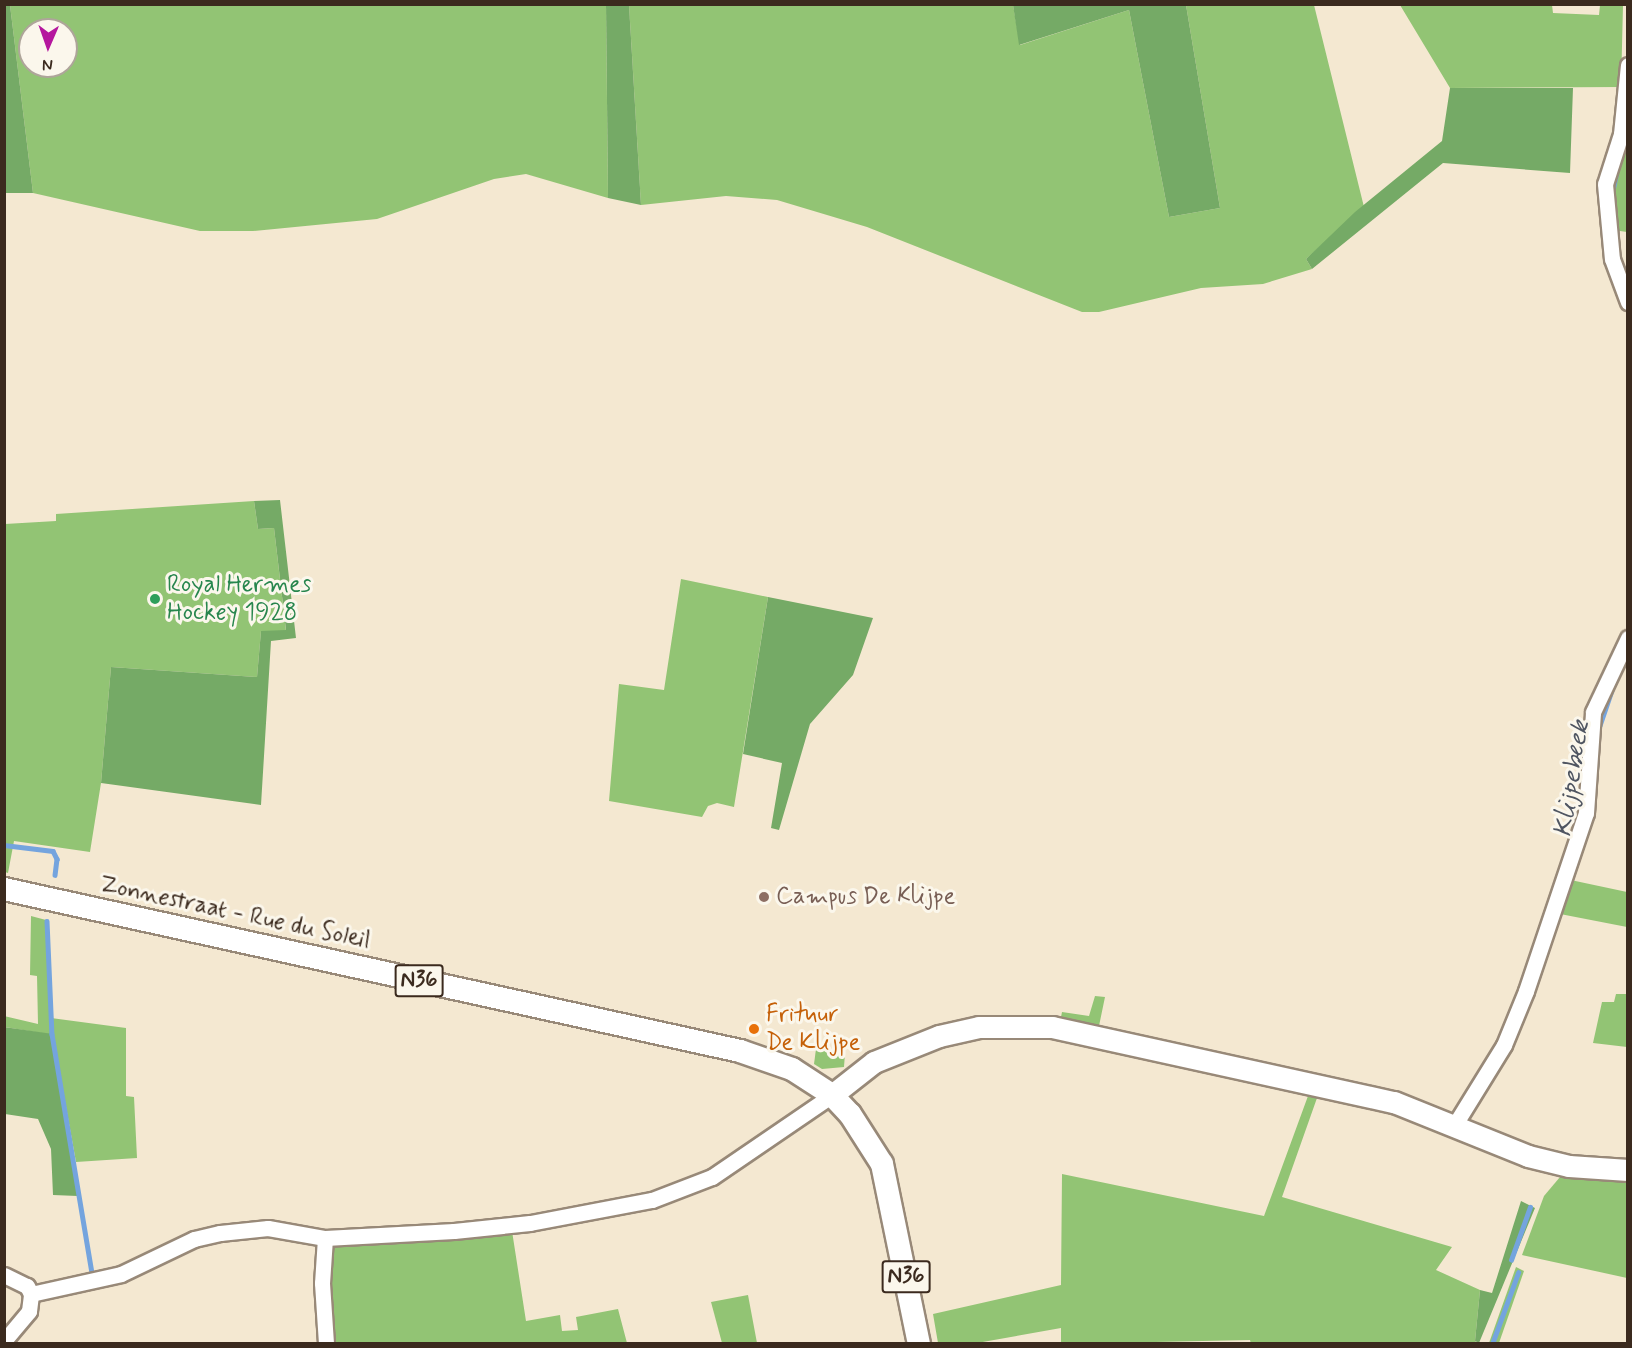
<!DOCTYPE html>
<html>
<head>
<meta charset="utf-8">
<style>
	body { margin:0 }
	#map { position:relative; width:1632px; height:1348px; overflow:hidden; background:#f4e8d1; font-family:Mynerve,sans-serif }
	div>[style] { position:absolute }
	.green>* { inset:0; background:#92c474 }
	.forest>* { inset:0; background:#75aa66 }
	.stream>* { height:4.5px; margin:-2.25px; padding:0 2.25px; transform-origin:2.25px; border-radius:2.25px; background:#74a4de }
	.roads { filter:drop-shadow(2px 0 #988978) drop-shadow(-2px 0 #988978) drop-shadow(0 2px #988978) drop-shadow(0 -2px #988978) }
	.street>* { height:15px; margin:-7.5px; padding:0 7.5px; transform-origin:7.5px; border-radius:7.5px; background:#fff }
	.secondary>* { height:21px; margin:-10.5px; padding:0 10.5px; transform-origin:10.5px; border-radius:10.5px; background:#fff }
	.primary>* { height:22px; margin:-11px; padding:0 11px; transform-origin:11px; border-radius:11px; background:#fff }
	.dots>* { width:16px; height:16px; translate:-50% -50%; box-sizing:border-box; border:3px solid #fbf7ec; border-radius:50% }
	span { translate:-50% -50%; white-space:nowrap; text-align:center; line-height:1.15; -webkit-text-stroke:6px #fbf7ec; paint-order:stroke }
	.shield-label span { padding:2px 4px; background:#fbf7ec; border:2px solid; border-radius:4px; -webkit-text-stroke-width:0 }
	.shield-label { font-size:22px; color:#3b2a1e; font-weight:700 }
	.leisure-label { font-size:24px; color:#27864d }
	.left { translate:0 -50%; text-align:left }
	.education-label { font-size:24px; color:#785e54 }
	.street-label { font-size:24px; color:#3b2a1e }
	.food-label { font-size:24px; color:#c56008 }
	.water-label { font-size:26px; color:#4f5561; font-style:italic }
	.frame { position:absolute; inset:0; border:6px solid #3b2a1e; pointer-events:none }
	.north { position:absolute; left:18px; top:18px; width:60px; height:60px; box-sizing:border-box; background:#fbf7ec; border:2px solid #aea59a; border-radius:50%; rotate:182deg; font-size:16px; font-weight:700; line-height:24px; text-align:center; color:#3b2a1e }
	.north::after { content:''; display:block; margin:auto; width:21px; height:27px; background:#b5179e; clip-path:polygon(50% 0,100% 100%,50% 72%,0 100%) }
</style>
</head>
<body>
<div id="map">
	<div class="green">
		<i style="clip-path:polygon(evenodd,10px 5px,606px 5px,608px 198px,526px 174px,494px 179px,377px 219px,253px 231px,200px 231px,33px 193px,10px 5px,30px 30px,66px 30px,66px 66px,30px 66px,30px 30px)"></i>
		<i style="clip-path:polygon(629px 5px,1013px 5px,1020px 45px,1129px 10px,1169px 217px,1220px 208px,1186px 5px,1314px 5px,1364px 207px,1306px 259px,1312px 269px,1263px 284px,1201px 288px,1099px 312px,1082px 312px,867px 227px,777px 200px,726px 196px,641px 205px)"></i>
		<i style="clip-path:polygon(1400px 5px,1552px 5px,1553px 13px,1599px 15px,1600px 5px,1623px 5px,1621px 87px,1450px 88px)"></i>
		<i style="clip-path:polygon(1627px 103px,1627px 232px,1613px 230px,1610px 182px)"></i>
		<i style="clip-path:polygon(254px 501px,258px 529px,274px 528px,286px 631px,261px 631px,257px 677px,111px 667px,101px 783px,90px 852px,14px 841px,8px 873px,5px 872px,5px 524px,56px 521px,56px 514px)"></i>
		<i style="clip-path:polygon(681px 579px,768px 597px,734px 807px,717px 803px,708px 806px,702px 817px,609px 801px,619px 684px,664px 690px)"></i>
		<i style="clip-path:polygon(1566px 879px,1627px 892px,1627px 927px,1555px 913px)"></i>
		<i style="clip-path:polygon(31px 916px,46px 920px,51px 1018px,126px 1028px,126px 1096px,134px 1097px,137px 1158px,76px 1162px,53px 1035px,5px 1027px,4px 1016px,38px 1024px,37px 976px,30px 975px)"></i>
		<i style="clip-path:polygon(1616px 994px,1627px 994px,1627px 1047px,1593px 1043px,1602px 1002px,1614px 1002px)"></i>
		<i style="clip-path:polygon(1095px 996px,1105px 997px,1099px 1026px,1061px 1017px,1062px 1012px,1089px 1016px)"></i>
		<i style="clip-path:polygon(816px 1049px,845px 1053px,844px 1067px,822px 1069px,814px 1064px)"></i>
		<i style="clip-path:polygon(1308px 1096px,1317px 1098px,1282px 1197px,1452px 1247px,1436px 1270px,1480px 1290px,1475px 1341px,1479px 1344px,1251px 1344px,1250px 1340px,1061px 1344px,1061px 1328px,977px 1343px,938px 1343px,933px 1314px,1061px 1285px,1062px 1174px,1264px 1216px)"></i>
		<i style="clip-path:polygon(1560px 1177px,1627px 1180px,1627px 1278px,1522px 1255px,1544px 1196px)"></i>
		<i style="clip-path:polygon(512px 1231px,526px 1321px,560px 1315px,562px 1331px,578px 1330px,576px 1317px,618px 1309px,627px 1343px,328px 1344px,329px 1248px,337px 1243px)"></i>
		<i style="clip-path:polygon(1516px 1267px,1524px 1271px,1499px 1343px,1489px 1343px)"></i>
		<i style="clip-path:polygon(748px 1295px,757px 1343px,722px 1343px,711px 1302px)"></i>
	</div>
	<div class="forest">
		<i style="clip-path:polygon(10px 4px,10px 5px,33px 193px,5px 193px,4px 5px)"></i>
		<i style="clip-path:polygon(606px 5px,629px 5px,641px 205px,608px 198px)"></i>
		<i style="clip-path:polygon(1013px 5px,1186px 5px,1220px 208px,1169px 217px,1129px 10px,1019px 45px)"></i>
		<i style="clip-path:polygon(1450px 88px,1573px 88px,1570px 173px,1443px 163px,1312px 269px,1306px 259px,1355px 212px,1442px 141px)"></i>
		<i style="clip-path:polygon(280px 500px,296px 638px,271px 641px,261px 805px,101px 783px,111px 667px,257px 677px,261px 631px,286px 630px,274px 528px,258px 529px,254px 501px)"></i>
		<i style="clip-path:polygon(768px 597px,873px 618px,853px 675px,810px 724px,779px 830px,771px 828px,782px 763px,743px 754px)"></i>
		<i style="clip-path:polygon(4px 1027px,53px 1034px,78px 1196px,53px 1195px,51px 1149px,38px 1119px,5px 1114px)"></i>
		<i style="clip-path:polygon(1521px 1201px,1535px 1208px,1479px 1343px,1475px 1341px,1480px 1290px,1492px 1293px)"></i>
	</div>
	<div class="stream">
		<i style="left:1612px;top:193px;width:19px;rotate:-78deg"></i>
		<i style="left:1599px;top:727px;width:40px;rotate:-71.1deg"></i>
		<i style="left:1593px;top:807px;width:51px;rotate:-85.5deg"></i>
		<i style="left:4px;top:845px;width:49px;rotate:7deg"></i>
		<i style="left:53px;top:851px;width:9px;rotate:63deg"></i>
		<i style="left:57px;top:859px;width:16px;rotate:97deg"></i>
		<i style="left:47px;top:921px;width:113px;rotate:87.5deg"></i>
		<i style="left:52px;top:1034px;width:242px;rotate:80.5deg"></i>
		<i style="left:1511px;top:1260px;width:56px;rotate:-70.3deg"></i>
		<i style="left:1492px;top:1344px;width:76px;rotate:-69.9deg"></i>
	</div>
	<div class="roads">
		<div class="street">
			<i style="left:1628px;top:65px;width:69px;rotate:95.8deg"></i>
			<i style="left:1621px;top:134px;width:52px;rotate:107.7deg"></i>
			<i style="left:1605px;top:184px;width:75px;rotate:84.7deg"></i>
			<i style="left:1612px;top:259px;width:46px;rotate:69.6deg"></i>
			<i style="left:1454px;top:1126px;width:95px;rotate:-58.3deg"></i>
			<i style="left:1504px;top:1045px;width:58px;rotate:-67.8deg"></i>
			<i style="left:1526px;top:991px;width:188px;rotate:-71.4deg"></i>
			<i style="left:1586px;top:813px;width:101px;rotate:-86deg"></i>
			<i style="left:1593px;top:712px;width:82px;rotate:-64.7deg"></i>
			<i style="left:325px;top:1238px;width:45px;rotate:93.8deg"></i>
			<i style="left:322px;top:1283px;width:61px;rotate:86.2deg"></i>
			<i style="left:4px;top:1275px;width:25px;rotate:26deg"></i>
			<i style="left:27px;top:1286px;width:9px;rotate:63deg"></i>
			<i style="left:31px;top:1294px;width:92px;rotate:-12.5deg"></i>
			<i style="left:121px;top:1274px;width:81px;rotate:-25.6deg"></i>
			<i style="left:194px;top:1239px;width:27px;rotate:-13deg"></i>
			<i style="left:220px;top:1233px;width:48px;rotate:-5.9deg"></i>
			<i style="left:268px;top:1228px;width:58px;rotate:10deg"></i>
			<i style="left:325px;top:1238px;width:129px;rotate:-3.1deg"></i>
			<i style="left:454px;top:1231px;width:76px;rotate:-6deg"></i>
			<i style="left:530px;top:1223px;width:124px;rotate:-10.7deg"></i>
			<i style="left:652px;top:1200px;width:64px;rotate:-21deg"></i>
			<i style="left:712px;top:1177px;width:145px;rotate:-34.3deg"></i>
			<i style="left:4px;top:1341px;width:39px;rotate:-50deg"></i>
			<i style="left:29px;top:1311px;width:17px;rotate:-83deg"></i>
		</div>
		<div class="secondary">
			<i style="left:832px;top:1095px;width:53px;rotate:-38.2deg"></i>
			<i style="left:874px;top:1062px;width:70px;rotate:-21.8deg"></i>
			<i style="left:939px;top:1036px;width:41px;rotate:-12.7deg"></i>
			<i style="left:979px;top:1027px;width:73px"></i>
			<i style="left:1052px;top:1027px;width:350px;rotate:12.4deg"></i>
			<i style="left:1394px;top:1102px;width:144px;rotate:21.9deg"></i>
			<i style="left:1528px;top:1156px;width:42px;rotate:13.7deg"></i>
			<i style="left:1569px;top:1166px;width:59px;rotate:3.9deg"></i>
		</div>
		<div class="primary">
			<i style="left:4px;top:889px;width:754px;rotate:12.41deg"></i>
			<i style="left:740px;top:1051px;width:55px;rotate:19.1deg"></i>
			<i style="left:792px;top:1069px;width:48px;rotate:33deg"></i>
			<i style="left:832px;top:1095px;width:26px;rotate:47deg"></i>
			<i style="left:850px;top:1114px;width:59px;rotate:57.4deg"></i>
			<i style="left:882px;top:1164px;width:184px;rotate:78.4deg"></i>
		</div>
	</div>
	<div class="dots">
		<i style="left:155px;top:599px;background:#2e9e5b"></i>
		<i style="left:764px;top:897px;background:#8d6e63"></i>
		<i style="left:754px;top:1029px;background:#e8710a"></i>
	</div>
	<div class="shield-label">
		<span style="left:419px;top:981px">N36</span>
		<span style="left:906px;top:1277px">N36</span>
	</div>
	<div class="leisure-label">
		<span class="left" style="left:167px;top:599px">Royal Hermes<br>Hockey 1928</span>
	</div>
	<div class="education-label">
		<span class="left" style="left:776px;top:897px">Campus De Klijpe</span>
	</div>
	<div class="street-label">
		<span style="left:235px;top:913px;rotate:12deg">Zonnestraat - Rue du Soleil</span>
	</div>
	<div class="food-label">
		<span class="left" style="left:766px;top:1029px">Frituur<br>De Klijpe</span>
	</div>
	<div class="water-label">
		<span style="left:1573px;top:779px;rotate:-81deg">Klijpebeek</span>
	</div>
	<div class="frame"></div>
	<div class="north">N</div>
</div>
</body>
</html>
